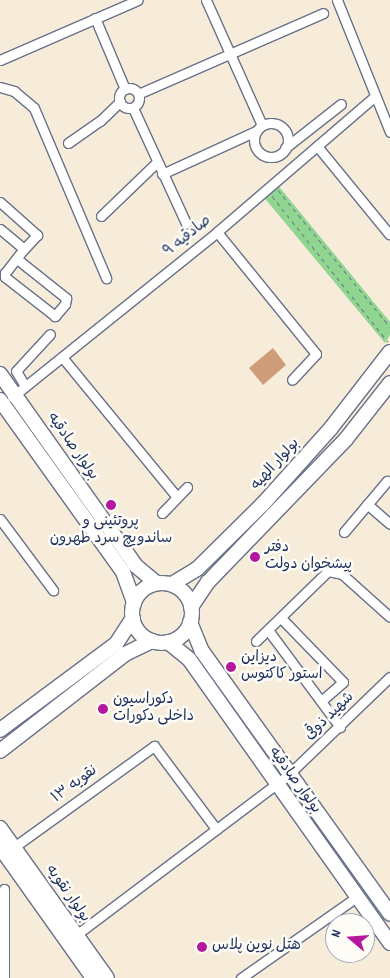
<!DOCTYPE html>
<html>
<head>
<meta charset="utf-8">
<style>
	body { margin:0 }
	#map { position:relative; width:390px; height:978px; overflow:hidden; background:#f7ecd9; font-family:Dekko,"Playpen Sans Arabic",sans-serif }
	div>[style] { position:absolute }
	.green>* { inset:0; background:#91d690 }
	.building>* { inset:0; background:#cf9d7a }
	.path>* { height:1px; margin-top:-0.5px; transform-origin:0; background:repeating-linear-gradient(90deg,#687189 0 4px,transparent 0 8px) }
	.roads { filter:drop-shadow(1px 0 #687189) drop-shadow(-1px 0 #687189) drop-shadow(0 1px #687189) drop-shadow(0 -1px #687189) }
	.minor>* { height:9px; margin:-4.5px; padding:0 4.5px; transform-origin:4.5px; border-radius:4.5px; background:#fff }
	.minor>.ring { margin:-4.5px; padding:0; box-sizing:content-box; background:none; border:9px solid #fff; border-radius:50% }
	.secondary>* { height:14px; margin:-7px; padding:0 7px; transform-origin:7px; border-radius:7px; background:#fff }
	.secondary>.ring { margin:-7px; padding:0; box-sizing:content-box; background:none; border:14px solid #fff; border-radius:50% }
	.dots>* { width:14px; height:14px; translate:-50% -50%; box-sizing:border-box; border:2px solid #fdfcf7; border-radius:50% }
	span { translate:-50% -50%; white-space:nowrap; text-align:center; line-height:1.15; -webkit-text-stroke:5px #fdfcf7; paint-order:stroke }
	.street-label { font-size:15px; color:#1b2f5e }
	.poi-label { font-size:15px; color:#1b2f5e }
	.left { translate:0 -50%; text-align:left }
	.north { position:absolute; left:325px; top:913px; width:50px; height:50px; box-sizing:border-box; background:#fdfcf7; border:1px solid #a3aaba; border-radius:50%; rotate:288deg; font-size:14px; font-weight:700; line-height:20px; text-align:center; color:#1b2f5e }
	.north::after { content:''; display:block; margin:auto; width:18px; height:22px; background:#b5179e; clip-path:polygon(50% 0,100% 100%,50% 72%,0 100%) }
</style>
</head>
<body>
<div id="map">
	<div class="green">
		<i style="clip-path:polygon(276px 183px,390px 322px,390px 335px,385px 343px,262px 195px)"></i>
	</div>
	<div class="building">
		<i style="clip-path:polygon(273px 348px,286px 365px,263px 385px,249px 368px)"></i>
	</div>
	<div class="path">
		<i style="left:278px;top:190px;width:177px;rotate:50.7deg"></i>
		<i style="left:272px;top:196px;width:186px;rotate:51.5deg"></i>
	</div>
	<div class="roads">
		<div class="minor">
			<i style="left:206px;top:0;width:137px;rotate:65.9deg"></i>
			<i style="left:337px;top:0;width:142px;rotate:68.1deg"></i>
			<i style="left:95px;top:18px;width:77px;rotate:67.1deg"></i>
			<i style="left:0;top:60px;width:150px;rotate:-23.5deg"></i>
			<i style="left:0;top:87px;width:15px;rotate:16deg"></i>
			<i style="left:14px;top:91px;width:26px;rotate:40deg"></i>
			<i style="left:34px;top:108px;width:185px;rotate:67deg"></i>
			<i class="ring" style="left:119px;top:88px;width:11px;height:11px"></i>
			<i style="left:138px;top:94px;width:202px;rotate:-23.6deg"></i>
			<i style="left:133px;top:108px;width:127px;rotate:65.3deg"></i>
			<i class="ring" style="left:254px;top:123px;width:25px;height:25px"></i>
			<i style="left:68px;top:143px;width:39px;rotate:-35deg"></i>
			<i style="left:100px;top:121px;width:28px;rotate:-44deg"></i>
			<i style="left:317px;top:146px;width:114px;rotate:50.7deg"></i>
			<i style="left:285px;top:148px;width:71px;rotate:-38.2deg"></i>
			<i style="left:162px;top:174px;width:103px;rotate:-24.6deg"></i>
			<i style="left:0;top:202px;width:50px;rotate:41.7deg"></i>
			<i style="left:37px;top:235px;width:19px;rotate:133deg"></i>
			<i style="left:24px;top:249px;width:31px;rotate:-140deg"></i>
			<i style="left:101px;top:216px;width:76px;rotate:-43.9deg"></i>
			<i style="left:217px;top:232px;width:157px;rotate:50.9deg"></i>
			<i style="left:316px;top:354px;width:35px;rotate:133deg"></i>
			<i style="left:17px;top:259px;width:63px;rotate:38.5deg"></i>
			<i style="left:66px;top:298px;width:6px;rotate:99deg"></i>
			<i style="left:65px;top:304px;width:16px;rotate:130deg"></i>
			<i style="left:55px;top:316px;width:63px;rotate:-142deg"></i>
			<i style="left:5px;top:277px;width:4px;rotate:-90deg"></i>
			<i style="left:5px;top:273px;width:31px;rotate:-52deg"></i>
			<i style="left:62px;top:357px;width:181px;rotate:50.6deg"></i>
			<i style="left:25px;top:386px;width:17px;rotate:-121deg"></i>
			<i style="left:16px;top:371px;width:50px;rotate:-47.4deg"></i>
			<i style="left:12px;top:397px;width:263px;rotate:-38.8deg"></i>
			<i style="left:217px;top:232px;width:207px;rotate:-40.7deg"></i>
			<i style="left:367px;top:504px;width:30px;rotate:41deg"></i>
			<i style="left:162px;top:513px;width:36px;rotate:-46deg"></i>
			<i style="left:0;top:519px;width:89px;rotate:53.3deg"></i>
			<i style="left:344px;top:532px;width:67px;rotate:-49.9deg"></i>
			<i style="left:281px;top:618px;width:89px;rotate:45.9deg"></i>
			<i style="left:343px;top:682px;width:29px;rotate:139deg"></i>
			<i style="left:268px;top:630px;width:121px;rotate:53.4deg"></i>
			<i style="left:256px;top:641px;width:100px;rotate:-44.2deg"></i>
			<i style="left:328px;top:571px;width:14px;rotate:12deg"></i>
			<i style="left:342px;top:574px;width:64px;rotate:41.9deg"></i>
			<i style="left:14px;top:847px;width:173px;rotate:-35.8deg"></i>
			<i style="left:154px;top:746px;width:104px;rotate:53.2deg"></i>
			<i style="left:4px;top:889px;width:89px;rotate:90deg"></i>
			<i style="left:76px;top:935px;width:266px;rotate:-37deg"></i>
			<i style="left:288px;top:775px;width:141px;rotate:-43.9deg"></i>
			<i style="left:241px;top:978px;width:143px;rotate:-35deg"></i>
		</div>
		<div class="secondary">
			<i style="left:0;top:374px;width:235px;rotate:54.7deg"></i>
			<i style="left:136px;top:566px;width:26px;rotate:40deg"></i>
			<i style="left:0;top:400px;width:211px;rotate:54.4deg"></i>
			<i style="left:123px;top:572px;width:33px;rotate:70deg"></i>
			<i class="ring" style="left:132px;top:583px;width:46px;height:46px"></i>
			<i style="left:172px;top:584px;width:29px;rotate:-31deg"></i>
			<i style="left:197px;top:569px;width:91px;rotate:-44.6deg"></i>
			<i style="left:262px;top:505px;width:103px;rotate:-48.1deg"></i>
			<i style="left:331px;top:428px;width:96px;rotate:-52.2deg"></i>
			<i style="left:191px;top:607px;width:30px;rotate:-56deg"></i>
			<i style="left:208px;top:582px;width:199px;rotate:-46deg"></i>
			<i style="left:346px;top:439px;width:71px;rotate:-51.8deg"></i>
			<i style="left:190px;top:622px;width:31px;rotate:68deg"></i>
			<i style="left:202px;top:651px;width:323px;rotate:54.4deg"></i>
			<i style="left:168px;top:642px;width:27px;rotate:39deg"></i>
			<i style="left:189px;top:659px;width:348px;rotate:54.7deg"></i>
			<i style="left:0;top:730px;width:144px;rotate:-36.6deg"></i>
			<i style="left:116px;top:644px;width:31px;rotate:-57deg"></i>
			<i style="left:0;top:751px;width:158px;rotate:-37.8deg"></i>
			<i style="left:125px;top:654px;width:30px;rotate:-26deg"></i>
			<i style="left:0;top:828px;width:184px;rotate:54.5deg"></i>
			<i style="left:0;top:847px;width:161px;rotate:54.6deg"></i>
		</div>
	</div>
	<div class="dots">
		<i style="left:111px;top:505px;background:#b5179e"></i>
		<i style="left:255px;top:557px;background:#b5179e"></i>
		<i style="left:231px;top:667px;background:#b5179e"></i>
		<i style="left:103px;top:709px;background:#b5179e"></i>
		<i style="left:202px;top:947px;background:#b5179e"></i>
	</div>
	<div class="street-label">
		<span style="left:188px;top:237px;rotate:-39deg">صادقیه ۹</span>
		<span style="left:72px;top:447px;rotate:55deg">بولوار صادقیه</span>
		<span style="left:276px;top:465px;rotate:-48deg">بولوار الهیه</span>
		<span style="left:330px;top:717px;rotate:-44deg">شهید ذوقی</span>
		<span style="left:294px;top:781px;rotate:54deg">بولوار صادقیه</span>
		<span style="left:75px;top:785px;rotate:-36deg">نقویه ۱۳</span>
		<span style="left:67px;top:894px;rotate:55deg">بولوار نقویه</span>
	</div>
	<div class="poi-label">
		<span style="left:111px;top:531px">پروتئینی و<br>ساندویچ سرد طهرون</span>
		<span class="left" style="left:265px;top:557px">دفتر<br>پیشخوان دولت</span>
		<span class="left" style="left:241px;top:667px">دیزاین<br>استور کاکتوس</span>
		<span class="left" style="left:113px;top:709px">دکوراسیون<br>داخلی دکورات</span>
		<span class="left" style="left:212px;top:947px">هتل نوین پلاس</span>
	</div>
	<div class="north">N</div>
</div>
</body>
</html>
